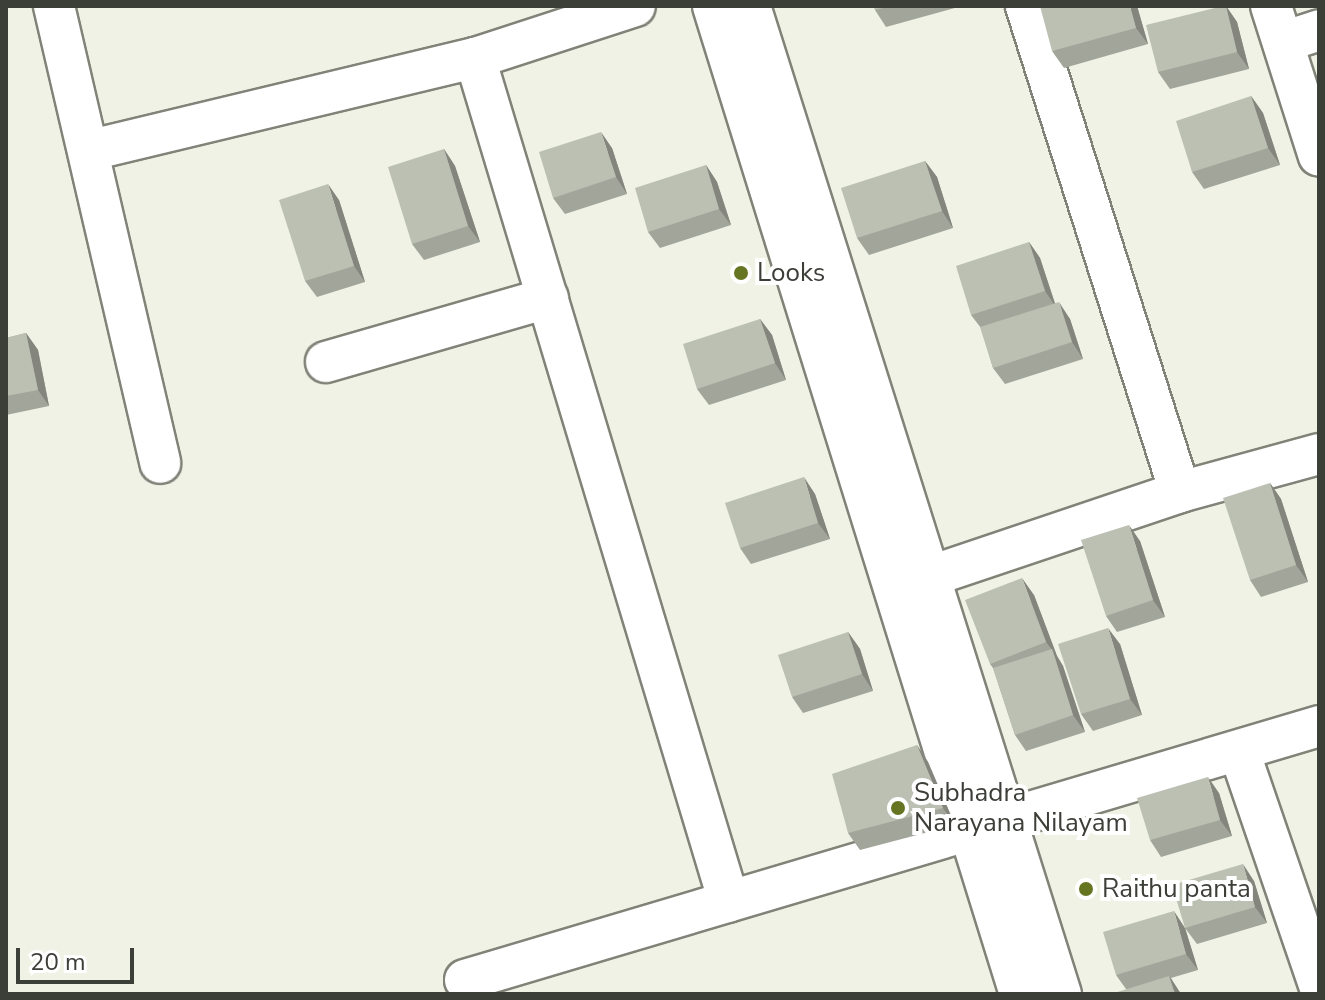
<!DOCTYPE html>
<html>
<head>
<meta charset="utf-8">
<style>
	body { margin:0 }
	#map { position:relative; width:1325px; height:1000px; overflow:hidden; background:#eff2e5; font-family:"Nunito Sans",sans-serif }
	div>[style] { position:absolute }
	.roads { filter:drop-shadow(2px 0 #808378) drop-shadow(-2px 0 #808378) drop-shadow(0 2px #808378) drop-shadow(0 -2px #808378) }
	.minor>* { height:40px; margin:-20px; padding:0 20px; transform-origin:20px; border-radius:20px; background:#fff }
	.wall>* { inset:0; background:#a2a59a }
	.shaded-wall>* { inset:0; background:#84867d }
	.building>* { inset:0; background:#bcc0b3 }
	.dots>* { width:22px; height:22px; translate:-50% -50%; box-sizing:border-box; border:4px solid #fff; border-radius:50% }
	span { translate:-50% -50%; white-space:nowrap; text-align:center; line-height:1.15; -webkit-text-stroke:8px #fff; paint-order:stroke }
	.poi-label { font-size:26px; color:#3c3e38 }
	.left { translate:0 -50%; text-align:left }
	.frame { position:absolute; inset:0; border:8px solid #3c3e38; pointer-events:none }
	.scale { position:absolute; left:16px; top:948px; width:118px; height:36px; box-sizing:border-box; border:4px solid #3c3e38; border-top:0; padding-left:10px; font-size:24px; line-height:28px; white-space:nowrap; color:#3c3e38; -webkit-text-stroke:6px #fff; paint-order:stroke }
</style>
</head>
<body>
<div id="map">
	<div class="roads">
		<div class="minor">
			<i style="left:54px;top:6px;width:469px;rotate:76.9deg"></i>
			<i style="left:713px;top:6px;width:1035px;rotate:72.74deg"></i>
			<i style="left:750px;top:6px;width:1036px;rotate:72.53deg"></i>
			<i style="left:1026px;top:6px;width:510px;rotate:72.42deg"></i>
			<i style="left:1271px;top:6px;width:157px;rotate:72.3deg"></i>
			<i style="left:1283px;top:42px;width:38px;rotate:-18deg"></i>
			<i style="left:475px;top:58px;width:881px;rotate:73.25deg"></i>
			<i style="left:91px;top:150px;width:395px;rotate:-13.5deg"></i>
			<i style="left:475px;top:58px;width:168px;rotate:-18deg"></i>
			<i style="left:326px;top:362px;width:231px;rotate:-16.1deg"></i>
			<i style="left:907px;top:584px;width:288px;rotate:-18.6deg"></i>
			<i style="left:1180px;top:492px;width:144px;rotate:-15.3deg"></i>
			<i style="left:1239px;top:751px;width:247px;rotate:71.1deg"></i>
			<i style="left:465px;top:980px;width:891px;rotate:-16.56deg"></i>
		</div>
	</div>
	<div class="wall">
		<i style="clip-path:polygon(874px 6px,962px 6px,886px 27px,875px 10px)"></i>
		<i style="clip-path:polygon(1137px 6px,1148px 44px,1064px 68px,1052px 51px)"></i>
		<i style="clip-path:polygon(1226px 6px,1237px 22px,1249px 69px,1170px 89px,1158px 72px)"></i>
		<i style="clip-path:polygon(1251px 96px,1263px 113px,1280px 165px,1204px 189px,1192px 172px)"></i>
		<i style="clip-path:polygon(612px 148px,627px 194px,565px 214px,553px 198px)"></i>
		<i style="clip-path:polygon(444px 149px,455px 166px,480px 242px,424px 260px,412px 244px)"></i>
		<i style="clip-path:polygon(925px 161px,937px 177px,953px 228px,869px 255px,857px 238px)"></i>
		<i style="clip-path:polygon(706px 165px,717px 182px,731px 225px,660px 248px,648px 232px)"></i>
		<i style="clip-path:polygon(339px 200px,365px 282px,317px 297px,305px 281px)"></i>
		<i style="clip-path:polygon(1029px 242px,1040px 258px,1055px 303px,1070px 319px,1083px 359px,1005px 384px,993px 368px,981px 328px,971px 315px)"></i>
		<i style="clip-path:polygon(760px 319px,772px 335px,786px 380px,709px 405px,697px 389px)"></i>
		<i style="clip-path:polygon(26px 333px,38px 350px,49px 406px,6px 415px,6px 338px)"></i>
		<i style="clip-path:polygon(1270px 483px,1281px 499px,1308px 582px,1261px 597px,1250px 580px)"></i>
		<i style="clip-path:polygon(815px 494px,830px 539px,751px 564px,740px 548px)"></i>
		<i style="clip-path:polygon(1140px 541px,1165px 617px,1117px 632px,1106px 616px)"></i>
		<i style="clip-path:polygon(1034px 595px,1057px 656px,1063px 666px,1085px 732px,1026px 751px,1015px 735px,993px 668px,990px 664px)"></i>
		<i style="clip-path:polygon(848px 632px,860px 649px,873px 691px,803px 713px,792px 697px)"></i>
		<i style="clip-path:polygon(1120px 644px,1142px 715px,1093px 731px,1081px 714px)"></i>
		<i style="clip-path:polygon(917px 745px,928px 762px,955px 825px,860px 850px,848px 833px)"></i>
		<i style="clip-path:polygon(1219px 793px,1232px 836px,1161px 857px,1150px 840px)"></i>
		<i style="clip-path:polygon(1254px 881px,1267px 923px,1197px 944px,1185px 928px,1198px 970px,1171px 978px,1181px 994px,1126px 989px,1116px 975px)"></i>
	</div>
	<div class="shaded-wall">
		<i style="clip-path:polygon(1130px 6px,1137px 6px,1148px 44px,1136px 28px)"></i>
		<i style="clip-path:polygon(1226px 6px,1237px 22px,1249px 69px,1237px 52px)"></i>
		<i style="clip-path:polygon(1251px 96px,1263px 113px,1280px 165px,1268px 148px)"></i>
		<i style="clip-path:polygon(601px 132px,612px 148px,627px 194px,616px 177px)"></i>
		<i style="clip-path:polygon(444px 149px,455px 166px,480px 242px,468px 226px)"></i>
		<i style="clip-path:polygon(925px 161px,937px 177px,953px 228px,942px 211px)"></i>
		<i style="clip-path:polygon(706px 165px,717px 182px,731px 225px,719px 209px)"></i>
		<i style="clip-path:polygon(328px 184px,339px 200px,365px 282px,354px 266px)"></i>
		<i style="clip-path:polygon(1029px 242px,1040px 258px,1056px 307px,1045px 291px)"></i>
		<i style="clip-path:polygon(1059px 302px,1070px 319px,1083px 359px,1072px 342px)"></i>
		<i style="clip-path:polygon(760px 319px,772px 335px,786px 380px,775px 363px)"></i>
		<i style="clip-path:polygon(26px 333px,38px 350px,49px 406px,38px 390px)"></i>
		<i style="clip-path:polygon(804px 477px,815px 494px,830px 539px,818px 523px)"></i>
		<i style="clip-path:polygon(1270px 483px,1281px 499px,1308px 582px,1296px 565px)"></i>
		<i style="clip-path:polygon(1129px 525px,1140px 541px,1165px 617px,1153px 600px)"></i>
		<i style="clip-path:polygon(1022px 578px,1034px 595px,1057px 656px,1063px 666px,1085px 732px,1073px 715px,1053px 651px,1046px 642px)"></i>
		<i style="clip-path:polygon(1108px 628px,1120px 644px,1142px 715px,1130px 699px)"></i>
		<i style="clip-path:polygon(848px 632px,860px 649px,873px 691px,862px 674px)"></i>
		<i style="clip-path:polygon(917px 745px,928px 762px,955px 825px,943px 808px)"></i>
		<i style="clip-path:polygon(1208px 777px,1219px 793px,1232px 836px,1220px 820px)"></i>
		<i style="clip-path:polygon(1243px 864px,1254px 881px,1267px 923px,1255px 907px)"></i>
		<i style="clip-path:polygon(1174px 911px,1185px 928px,1198px 970px,1186px 954px)"></i>
		<i style="clip-path:polygon(1169px 976px,1181px 994px,1175px 994px)"></i>
	</div>
	<div class="building">
		<i style="clip-path:polygon(874px 6px,891px 6px,875px 10px)"></i>
		<i style="clip-path:polygon(1040px 6px,1130px 6px,1136px 28px,1052px 51px)"></i>
		<i style="clip-path:polygon(1223px 6px,1226px 6px,1237px 52px,1158px 72px,1146px 25px)"></i>
		<i style="clip-path:polygon(1251px 96px,1268px 148px,1192px 172px,1176px 121px)"></i>
		<i style="clip-path:polygon(601px 132px,616px 177px,553px 198px,539px 152px)"></i>
		<i style="clip-path:polygon(444px 149px,468px 226px,412px 244px,388px 167px)"></i>
		<i style="clip-path:polygon(925px 161px,942px 211px,857px 238px,841px 188px)"></i>
		<i style="clip-path:polygon(706px 165px,719px 209px,648px 232px,635px 188px)"></i>
		<i style="clip-path:polygon(328px 184px,354px 266px,305px 281px,279px 200px)"></i>
		<i style="clip-path:polygon(1029px 242px,1045px 291px,971px 315px,956px 266px)"></i>
		<i style="clip-path:polygon(1059px 302px,1072px 342px,993px 368px,980px 327px)"></i>
		<i style="clip-path:polygon(760px 319px,775px 363px,697px 389px,683px 344px)"></i>
		<i style="clip-path:polygon(26px 333px,38px 390px,6px 396px,6px 338px)"></i>
		<i style="clip-path:polygon(804px 477px,818px 523px,740px 548px,725px 503px)"></i>
		<i style="clip-path:polygon(1270px 483px,1296px 565px,1250px 580px,1223px 498px)"></i>
		<i style="clip-path:polygon(1129px 525px,1153px 600px,1106px 616px,1081px 540px)"></i>
		<i style="clip-path:polygon(1022px 578px,1046px 642px,990px 664px,965px 600px)"></i>
		<i style="clip-path:polygon(1108px 628px,1130px 699px,1081px 714px,1058px 644px)"></i>
		<i style="clip-path:polygon(848px 632px,862px 674px,792px 697px,778px 655px)"></i>
		<i style="clip-path:polygon(1052px 649px,1073px 715px,1015px 735px,993px 668px)"></i>
		<i style="clip-path:polygon(917px 745px,943px 808px,848px 833px,832px 774px)"></i>
		<i style="clip-path:polygon(1208px 777px,1220px 820px,1150px 840px,1137px 798px)"></i>
		<i style="clip-path:polygon(1243px 864px,1255px 907px,1185px 928px,1172px 885px)"></i>
		<i style="clip-path:polygon(1174px 911px,1186px 954px,1116px 975px,1103px 932px)"></i>
		<i style="clip-path:polygon(1169px 976px,1175px 994px,1111px 994px)"></i>
	</div>
	<div class="dots">
		<i style="left:741px;top:273px;background:#667522"></i>
		<i style="left:898px;top:808px;background:#667522"></i>
		<i style="left:1086px;top:889px;background:#667522"></i>
	</div>
	<div class="poi-label">
		<span class="left" style="left:757px;top:273px">Looks</span>
		<span class="left" style="left:914px;top:808px">Subhadra<br>Narayana Nilayam</span>
		<span class="left" style="left:1102px;top:889px">Raithu panta</span>
	</div>
	<div class="frame"></div>
	<div class="scale">20 m</div>
</div>
</body>
</html>
